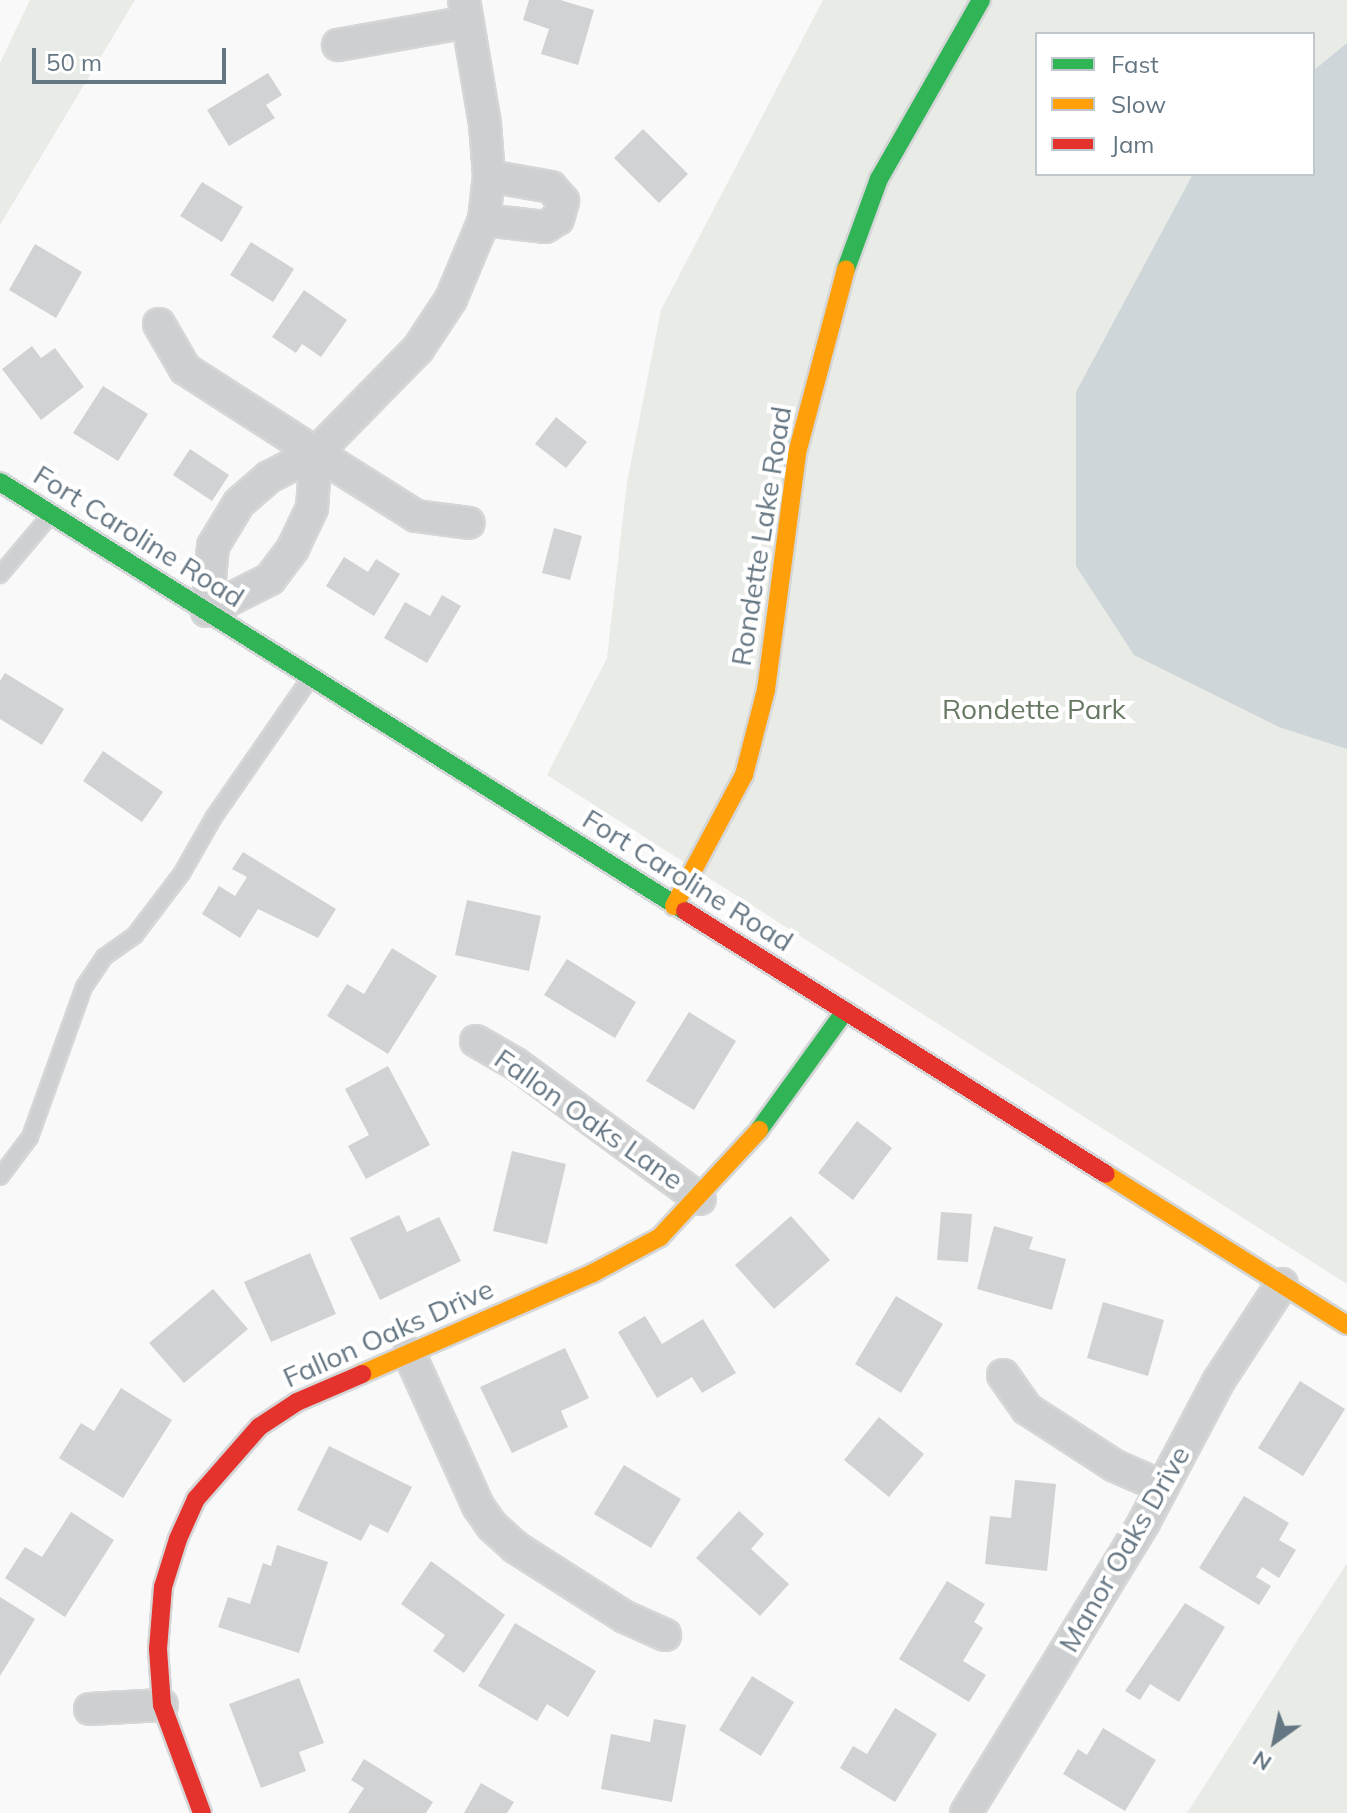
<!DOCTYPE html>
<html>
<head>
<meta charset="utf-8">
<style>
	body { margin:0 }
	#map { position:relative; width:1347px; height:1813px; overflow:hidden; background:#f9f9f9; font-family:Mulish,sans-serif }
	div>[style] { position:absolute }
	.green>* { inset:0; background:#e8ebe6 }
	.water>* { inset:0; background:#ced6d9 }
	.building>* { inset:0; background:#d0d2d3 }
	.roads { filter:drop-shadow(2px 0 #d5d6d7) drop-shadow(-2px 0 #d5d6d7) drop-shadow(0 2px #d5d6d7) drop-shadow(0 -2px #d5d6d7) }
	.lane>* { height:14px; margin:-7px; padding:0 7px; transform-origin:7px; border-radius:7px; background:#cecfd0 }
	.street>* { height:30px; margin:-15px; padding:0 15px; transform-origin:15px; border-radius:15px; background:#cecfd0 }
	.fast>* { height:18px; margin:-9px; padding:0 9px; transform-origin:9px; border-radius:9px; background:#30b455 }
	.slow>* { height:18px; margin:-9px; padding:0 9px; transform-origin:9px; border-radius:9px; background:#ff9f0a }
	.jam>* { height:18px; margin:-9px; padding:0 9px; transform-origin:9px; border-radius:9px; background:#e5322d }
	span { translate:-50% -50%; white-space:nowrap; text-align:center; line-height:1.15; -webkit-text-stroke:8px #fff; paint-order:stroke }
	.street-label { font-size:28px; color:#657683 }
	.park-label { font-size:28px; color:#687a64 }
	.legend { position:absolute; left:1035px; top:32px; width:280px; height:144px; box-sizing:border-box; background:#fff; border:2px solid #c1c8cd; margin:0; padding:10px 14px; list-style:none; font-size:24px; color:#657683 }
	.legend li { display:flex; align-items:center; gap:16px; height:40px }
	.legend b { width:40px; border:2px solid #c1c8cd }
	.north { position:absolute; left:1235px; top:1701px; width:80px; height:80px; -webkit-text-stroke:6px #fff; paint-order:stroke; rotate:213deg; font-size:22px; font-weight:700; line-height:32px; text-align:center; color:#657683 }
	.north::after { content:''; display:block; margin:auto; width:28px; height:36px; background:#657683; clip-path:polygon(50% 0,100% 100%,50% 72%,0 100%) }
	.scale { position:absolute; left:32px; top:48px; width:194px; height:36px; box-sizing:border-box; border:4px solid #657683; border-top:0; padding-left:10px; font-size:24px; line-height:28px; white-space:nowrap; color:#657683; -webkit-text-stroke:6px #fff; paint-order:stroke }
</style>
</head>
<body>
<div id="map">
	<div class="green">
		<i style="clip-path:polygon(30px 0,135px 0,0 225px,0 63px)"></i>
		<i style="clip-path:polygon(evenodd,823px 0,1347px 0,1347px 1284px,547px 775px,607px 658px,627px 482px,661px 310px,823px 0,1037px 34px,1313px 34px,1313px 174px,1037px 174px,1037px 34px)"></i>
		<i style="clip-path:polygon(1347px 1563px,1347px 1813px,1187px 1813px)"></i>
	</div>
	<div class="water">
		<i style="clip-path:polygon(1347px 43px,1347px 749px,1279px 727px,1134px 655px,1076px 566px,1076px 392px,1193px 174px,1313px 174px,1313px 71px)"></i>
	</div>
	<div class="building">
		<i style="clip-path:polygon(529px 0,560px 0,594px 10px,578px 65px,541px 54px,549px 29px,523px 20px)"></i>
		<i style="clip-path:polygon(268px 73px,282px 95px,266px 105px,275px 118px,229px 146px,207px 110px)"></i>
		<i style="clip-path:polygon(643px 129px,688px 174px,659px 203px,614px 158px)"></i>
		<i style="clip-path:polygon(202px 182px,243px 207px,222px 242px,180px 216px)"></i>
		<i style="clip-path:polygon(251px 242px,294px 269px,273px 302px,230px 275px)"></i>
		<i style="clip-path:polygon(35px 244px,82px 272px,56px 318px,9px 290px)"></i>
		<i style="clip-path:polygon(304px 290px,347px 320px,321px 357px,302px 344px,296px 353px,272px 337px)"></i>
		<i style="clip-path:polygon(32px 346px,41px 358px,55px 348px,84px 387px,41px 420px,2px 369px)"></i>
		<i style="clip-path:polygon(103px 386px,148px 414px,118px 461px,73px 433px)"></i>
		<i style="clip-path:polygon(556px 417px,587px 442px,566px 468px,535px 444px)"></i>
		<i style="clip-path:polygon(190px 449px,229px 475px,212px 501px,173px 475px)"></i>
		<i style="clip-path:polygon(554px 528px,582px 536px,570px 580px,542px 573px)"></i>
		<i style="clip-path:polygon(344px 557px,368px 572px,376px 559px,400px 574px,374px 616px,326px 586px)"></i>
		<i style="clip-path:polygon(442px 595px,461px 606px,427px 663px,384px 638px,405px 602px,430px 616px)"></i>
		<i style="clip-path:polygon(5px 673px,64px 709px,42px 745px,0 719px,0 681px)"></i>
		<i style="clip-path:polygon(103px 751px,163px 792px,142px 822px,83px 781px)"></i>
		<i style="clip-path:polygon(243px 852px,336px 909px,318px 938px,258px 909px,240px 938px,202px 914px,219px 886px,235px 896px,247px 877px,232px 869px)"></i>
		<i style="clip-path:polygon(467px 900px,541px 916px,529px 971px,455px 955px)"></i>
		<i style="clip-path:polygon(392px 948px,437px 976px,388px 1054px,327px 1016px,347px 984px,364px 994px)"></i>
		<i style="clip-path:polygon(567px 959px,636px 1002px,615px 1038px,544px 995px)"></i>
		<i style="clip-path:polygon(689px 1012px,736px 1041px,694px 1110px,646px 1081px)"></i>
		<i style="clip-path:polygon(388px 1066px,430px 1145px,366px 1179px,348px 1146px,369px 1135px,345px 1089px)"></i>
		<i style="clip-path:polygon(857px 1121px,892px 1148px,853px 1200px,818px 1173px)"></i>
		<i style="clip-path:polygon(512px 1151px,566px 1164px,547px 1244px,493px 1231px)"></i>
		<i style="clip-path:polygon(941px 1212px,972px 1214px,968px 1262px,937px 1260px)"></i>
		<i style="clip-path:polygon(399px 1215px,407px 1232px,439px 1217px,461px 1261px,380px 1300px,350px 1238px)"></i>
		<i style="clip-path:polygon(791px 1216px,830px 1260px,774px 1309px,735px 1265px)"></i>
		<i style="clip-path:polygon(994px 1226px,1033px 1237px,1029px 1249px,1066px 1259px,1052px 1310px,977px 1289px)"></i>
		<i style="clip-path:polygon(310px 1253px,336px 1314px,271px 1342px,244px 1282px)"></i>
		<i style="clip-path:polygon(213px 1289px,248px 1329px,184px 1383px,149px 1343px)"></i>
		<i style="clip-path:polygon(896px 1296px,943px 1324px,901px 1393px,855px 1364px)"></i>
		<i style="clip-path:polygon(1103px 1302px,1164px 1320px,1148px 1376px,1087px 1358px)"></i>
		<i style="clip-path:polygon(645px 1316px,662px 1344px,703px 1319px,736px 1373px,702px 1393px,692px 1377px,657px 1398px,618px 1332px)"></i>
		<i style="clip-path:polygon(565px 1348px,589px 1398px,561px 1411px,568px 1427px,512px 1453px,480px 1387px)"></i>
		<i style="clip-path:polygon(1300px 1381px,1345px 1409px,1303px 1476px,1258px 1448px)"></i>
		<i style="clip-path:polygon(121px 1388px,172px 1420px,123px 1498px,59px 1458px,81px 1423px,94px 1431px)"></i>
		<i style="clip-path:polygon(879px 1417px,924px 1454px,889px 1497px,844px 1460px)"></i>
		<i style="clip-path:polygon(329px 1446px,412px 1487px,388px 1533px,370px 1524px,361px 1541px,297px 1510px)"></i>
		<i style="clip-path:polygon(624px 1465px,681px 1499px,651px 1548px,594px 1514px)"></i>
		<i style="clip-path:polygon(1015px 1480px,1056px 1484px,1047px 1571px,985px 1564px,990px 1516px,1011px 1518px)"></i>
		<i style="clip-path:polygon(1244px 1496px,1289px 1523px,1279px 1540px,1296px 1550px,1279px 1578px,1262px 1567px,1256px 1577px,1271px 1586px,1259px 1605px,1199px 1568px)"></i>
		<i style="clip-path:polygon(739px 1511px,764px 1534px,751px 1549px,789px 1584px,760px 1616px,696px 1558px)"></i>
		<i style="clip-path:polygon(71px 1512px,114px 1540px,65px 1617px,5px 1578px,25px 1547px,42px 1557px)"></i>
		<i style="clip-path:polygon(277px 1545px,328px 1562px,299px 1653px,218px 1627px,228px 1597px,250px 1604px,263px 1563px,271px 1566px)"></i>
		<i style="clip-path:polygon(431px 1561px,505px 1615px,464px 1673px,433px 1651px,445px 1635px,401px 1604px)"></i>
		<i style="clip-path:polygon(947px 1581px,985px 1604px,974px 1622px,983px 1628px,963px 1661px,986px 1675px,969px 1702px,899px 1659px)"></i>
		<i style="clip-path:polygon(0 1597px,35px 1619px,0 1676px)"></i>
		<i style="clip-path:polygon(1185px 1603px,1225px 1627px,1179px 1702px,1150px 1684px,1140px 1700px,1125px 1691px)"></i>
		<i style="clip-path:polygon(515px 1623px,596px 1671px,568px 1717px,547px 1704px,537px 1721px,478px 1686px)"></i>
		<i style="clip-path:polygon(752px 1676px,794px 1702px,761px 1756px,719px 1730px)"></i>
		<i style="clip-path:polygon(299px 1678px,324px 1743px,299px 1752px,306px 1771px,261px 1788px,229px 1704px)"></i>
		<i style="clip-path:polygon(895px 1708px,937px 1734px,895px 1802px,840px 1768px,853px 1746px,867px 1754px)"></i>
		<i style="clip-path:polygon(654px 1719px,686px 1725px,672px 1802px,601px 1789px,611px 1734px,650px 1742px)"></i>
		<i style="clip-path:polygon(1103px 1728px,1156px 1760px,1125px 1811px,1063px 1774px,1078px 1749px,1087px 1755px)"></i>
		<i style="clip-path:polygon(364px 1759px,433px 1802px,426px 1813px,348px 1813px,364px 1788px,351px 1780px)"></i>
		<i style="clip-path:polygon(481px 1783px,514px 1802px,507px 1813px,464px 1813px)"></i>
	</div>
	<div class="roads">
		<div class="lane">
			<i style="left:0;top:575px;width:76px;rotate:-49.8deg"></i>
			<i style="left:0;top:1177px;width:50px;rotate:-53.1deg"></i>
			<i style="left:30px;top:1137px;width:159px;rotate:-70.2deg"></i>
			<i style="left:84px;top:987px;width:36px;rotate:-56deg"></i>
			<i style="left:104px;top:957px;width:38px;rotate:-35deg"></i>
			<i style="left:135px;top:935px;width:78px;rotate:-52.8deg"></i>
			<i style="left:182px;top:873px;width:64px;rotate:-60.3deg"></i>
			<i style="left:214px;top:817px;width:165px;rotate:-55.3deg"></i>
		</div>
		<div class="street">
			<i style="left:338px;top:45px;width:131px;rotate:-10.1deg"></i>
			<i style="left:484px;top:220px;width:61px;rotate:6.5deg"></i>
			<i style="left:545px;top:227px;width:15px;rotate:-32deg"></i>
			<i style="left:558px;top:219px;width:19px;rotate:-74deg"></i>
			<i style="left:563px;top:201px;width:18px;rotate:-131deg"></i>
			<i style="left:551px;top:187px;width:63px;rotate:-169.9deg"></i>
			<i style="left:159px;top:324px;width:52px;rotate:60deg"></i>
			<i style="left:185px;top:369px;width:156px;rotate:32.7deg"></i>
			<i style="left:316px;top:453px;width:118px;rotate:32.2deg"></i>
			<i style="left:416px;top:516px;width:53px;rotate:7.5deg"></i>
			<i style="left:207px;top:611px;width:65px;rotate:-84.7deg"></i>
			<i style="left:213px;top:546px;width:50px;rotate:-58.8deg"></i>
			<i style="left:239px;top:503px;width:40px;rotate:-41deg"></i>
			<i style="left:269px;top:477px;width:53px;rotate:-27.1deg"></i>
			<i style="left:316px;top:453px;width:146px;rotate:-45.6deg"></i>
			<i style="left:418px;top:349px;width:60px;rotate:-56.6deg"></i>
			<i style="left:451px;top:299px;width:86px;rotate:-67.3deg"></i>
			<i style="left:484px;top:220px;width:44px;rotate:-83.5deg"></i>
			<i style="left:489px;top:176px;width:52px;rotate:-94.4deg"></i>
			<i style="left:485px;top:124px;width:126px;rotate:-99.6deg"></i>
			<i style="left:207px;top:611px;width:71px;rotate:-26.9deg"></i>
			<i style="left:270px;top:579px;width:39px;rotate:-53deg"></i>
			<i style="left:293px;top:548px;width:44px;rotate:-64.6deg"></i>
			<i style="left:312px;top:508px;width:55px;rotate:-85.8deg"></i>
			<i style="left:476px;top:1041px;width:46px;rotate:29.9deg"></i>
			<i style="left:516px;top:1064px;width:228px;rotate:36.3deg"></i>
			<i style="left:409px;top:1353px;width:168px;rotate:65.7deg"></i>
			<i style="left:478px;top:1506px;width:24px;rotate:55deg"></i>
			<i style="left:492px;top:1526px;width:31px;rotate:42deg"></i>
			<i style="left:515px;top:1547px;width:130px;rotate:32.5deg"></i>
			<i style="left:625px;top:1617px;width:44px;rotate:24.2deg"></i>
			<i style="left:1003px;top:1375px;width:42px;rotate:54.8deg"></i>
			<i style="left:1027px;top:1409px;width:105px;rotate:32.9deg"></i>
			<i style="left:1115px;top:1466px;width:50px;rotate:23.5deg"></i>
			<i style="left:90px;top:1709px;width:72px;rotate:-3.2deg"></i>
			<i style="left:966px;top:1813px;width:341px;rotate:-58.5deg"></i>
			<i style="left:1144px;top:1522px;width:158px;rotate:-62.1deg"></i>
			<i style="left:1218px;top:1382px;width:117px;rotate:-56.9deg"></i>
		</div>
		<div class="fast">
			<i style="left:846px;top:269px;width:96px;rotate:-69.9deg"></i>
			<i style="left:879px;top:179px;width:206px;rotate:-60.3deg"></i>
			<i style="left:0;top:482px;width:808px;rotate:32.06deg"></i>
			<i style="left:759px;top:1130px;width:147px;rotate:-54.1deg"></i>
		</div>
		<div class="slow">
			<i style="left:674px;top:906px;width:149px;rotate:-61.9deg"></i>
			<i style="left:744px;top:775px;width:88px;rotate:-75.5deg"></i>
			<i style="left:766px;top:690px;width:239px;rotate:-82.5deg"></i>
			<i style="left:797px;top:453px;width:190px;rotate:-75.1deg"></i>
			<i style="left:1106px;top:1174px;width:284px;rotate:32.1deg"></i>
			<i style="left:362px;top:1374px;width:252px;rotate:-23.6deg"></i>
			<i style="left:593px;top:1273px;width:76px;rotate:-28.2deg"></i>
			<i style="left:660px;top:1237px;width:146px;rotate:-47.2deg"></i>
		</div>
		<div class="jam">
			<i style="left:685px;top:911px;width:496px;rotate:32deg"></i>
			<i style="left:202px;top:1813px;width:115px;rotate:-110.3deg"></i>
			<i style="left:162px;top:1705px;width:56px;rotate:-94.1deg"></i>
			<i style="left:158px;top:1649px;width:62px;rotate:-85.4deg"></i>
			<i style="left:163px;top:1587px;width:50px;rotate:-72.6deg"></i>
			<i style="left:178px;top:1539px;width:44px;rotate:-65.8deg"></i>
			<i style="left:196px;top:1499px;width:96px;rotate:-48.8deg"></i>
			<i style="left:259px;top:1427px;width:45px;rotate:-33.3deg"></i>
			<i style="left:297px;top:1402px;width:71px;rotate:-23.3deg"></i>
		</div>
	</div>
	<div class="street-label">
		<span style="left:139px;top:536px;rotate:32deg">Fort Caroline Road</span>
		<span style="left:761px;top:536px;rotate:-81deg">Rondette Lake Road</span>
		<span style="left:688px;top:880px;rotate:32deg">Fort Caroline Road</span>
		<span style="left:589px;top:1119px;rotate:35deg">Fallon Oaks Lane</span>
		<span style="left:388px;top:1333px;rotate:-24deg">Fallon Oaks Drive</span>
		<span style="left:1124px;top:1549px;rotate:-60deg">Manor Oaks Drive</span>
	</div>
	<div class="park-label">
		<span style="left:1034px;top:709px">Rondette Park</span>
	</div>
	<ul class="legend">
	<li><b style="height:10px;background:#30b455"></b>Fast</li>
	<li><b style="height:10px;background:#ff9f0a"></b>Slow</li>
	<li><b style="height:10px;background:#e5322d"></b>Jam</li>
	</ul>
	<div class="north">N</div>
	<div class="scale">50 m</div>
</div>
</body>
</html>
